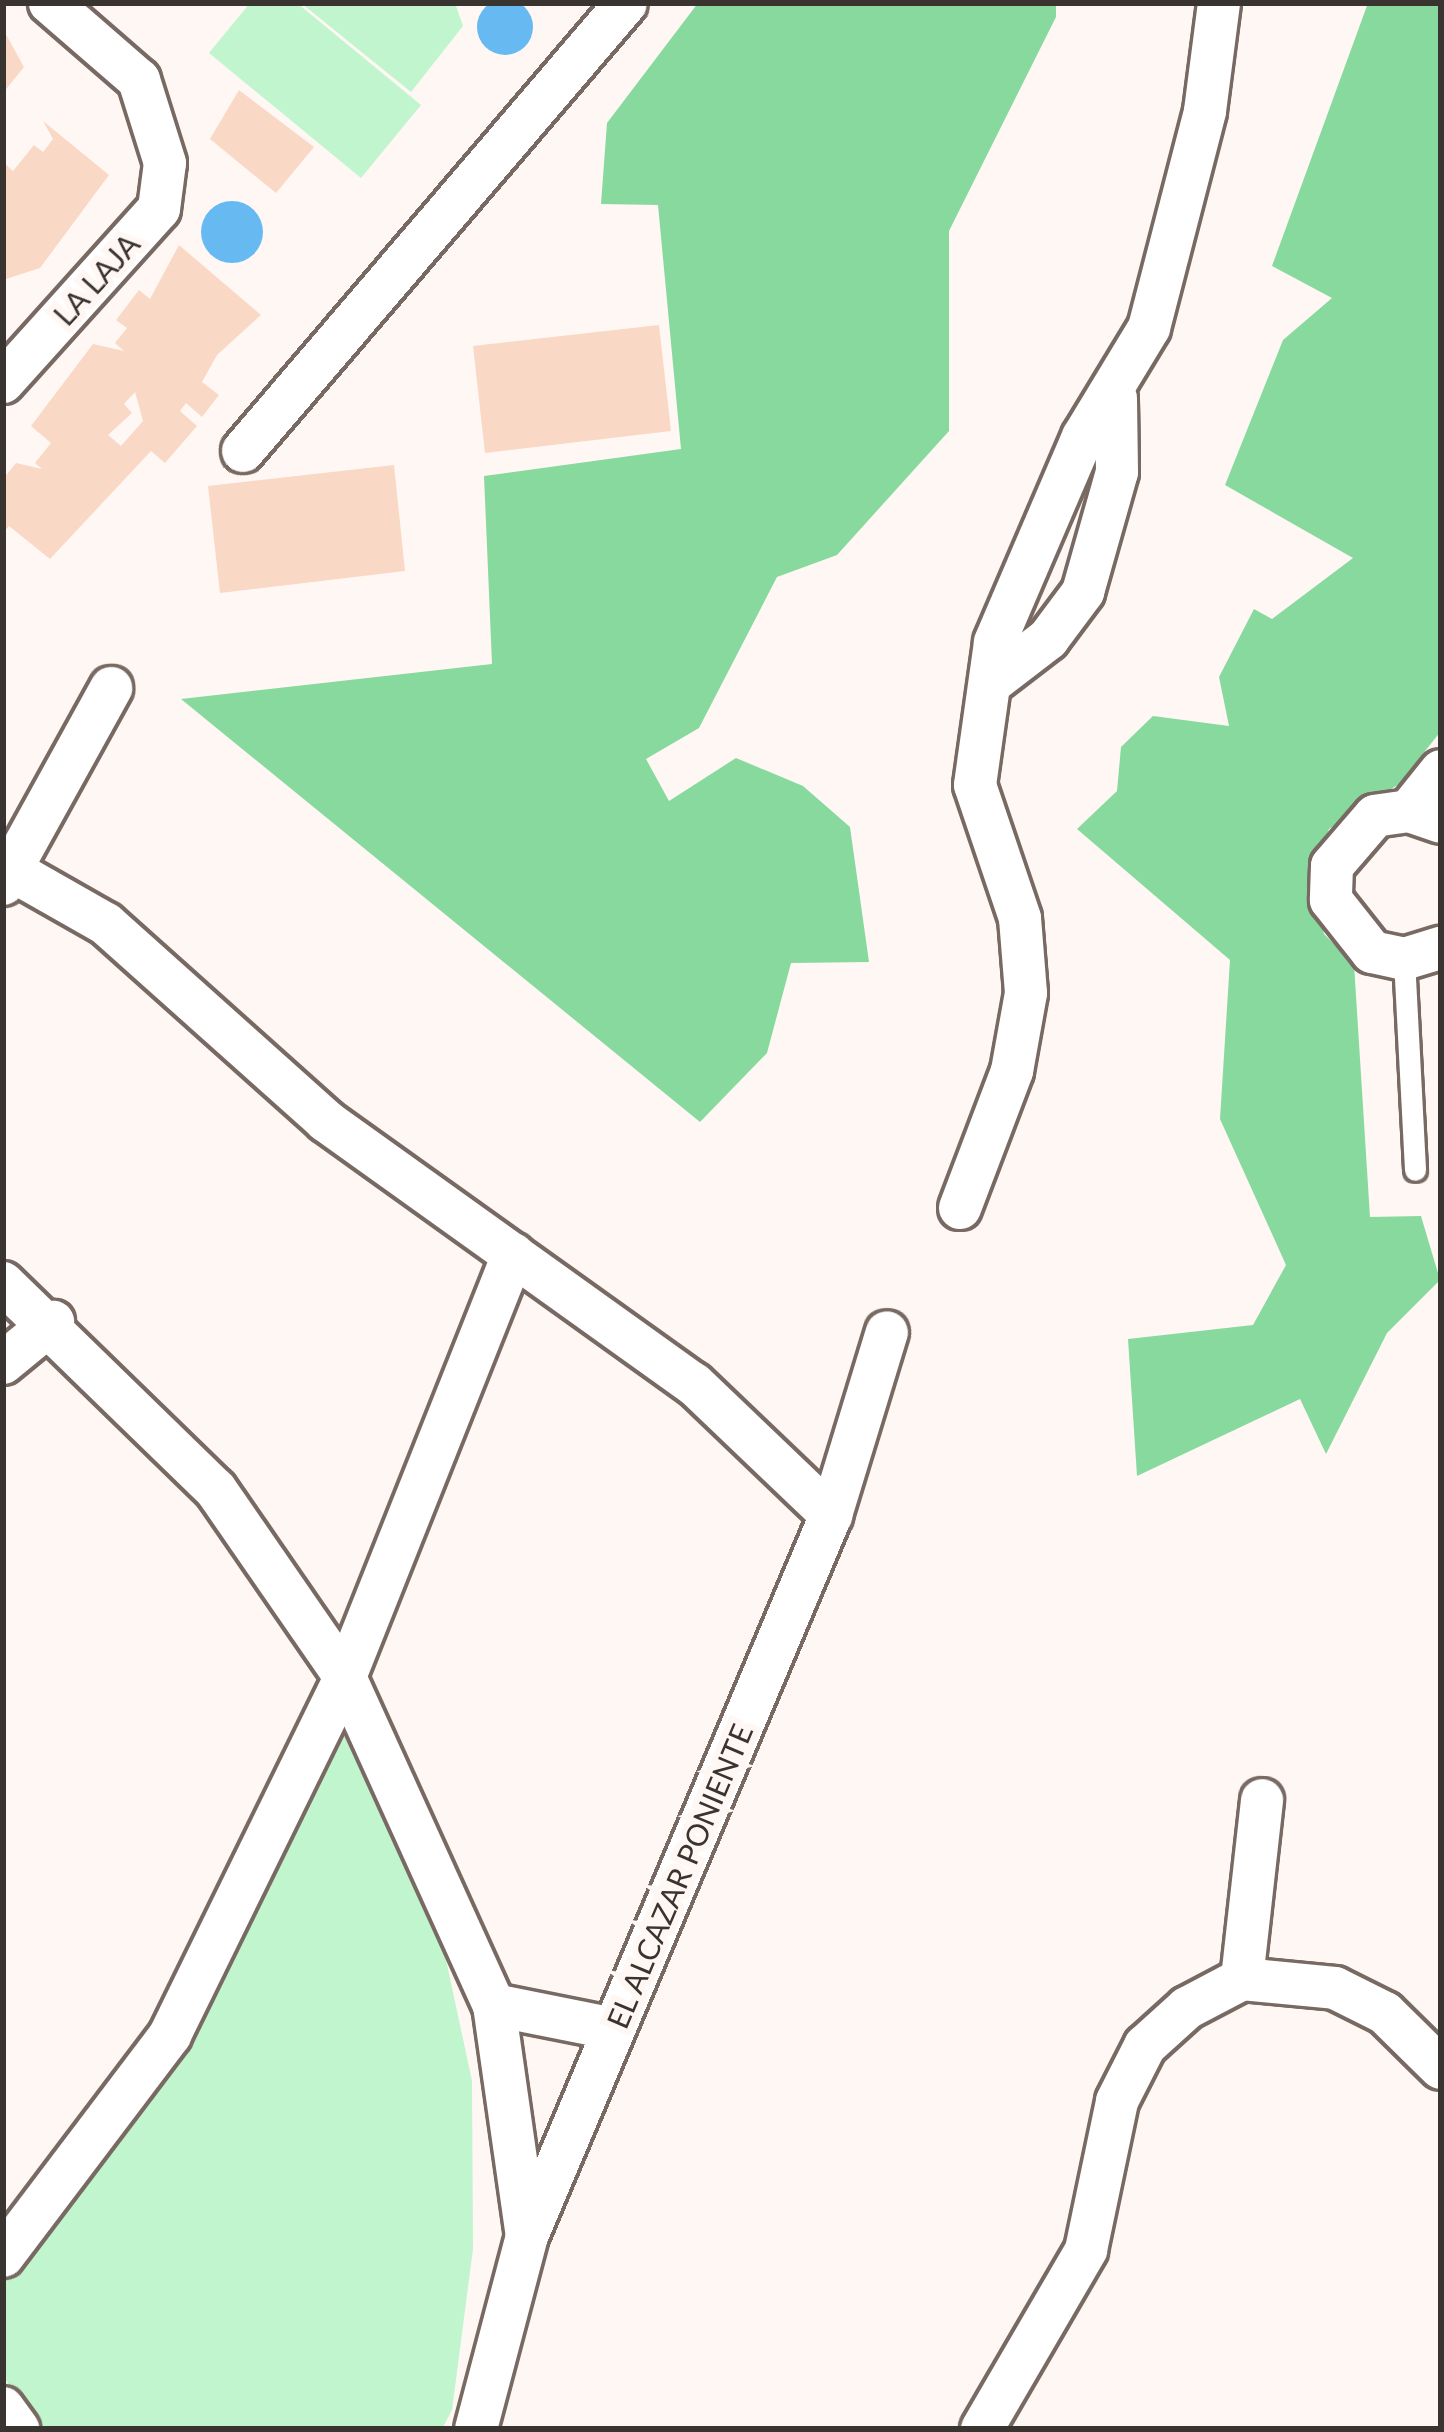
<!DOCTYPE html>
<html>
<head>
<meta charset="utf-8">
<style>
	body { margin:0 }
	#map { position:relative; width:1444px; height:2432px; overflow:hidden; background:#fef7f4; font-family:Lato,sans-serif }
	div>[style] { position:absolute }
	.green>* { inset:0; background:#c0f5cd }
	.forest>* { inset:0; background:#88d99e }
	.water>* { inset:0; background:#67b9f1 }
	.round { border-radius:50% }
	.building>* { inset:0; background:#fad8c6 }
	.roads { filter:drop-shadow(3px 0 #786a63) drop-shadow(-3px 0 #786a63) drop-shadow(0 3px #786a63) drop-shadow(0 -3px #786a63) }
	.lane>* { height:21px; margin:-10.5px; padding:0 10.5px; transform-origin:10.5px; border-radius:10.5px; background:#fff }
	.street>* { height:42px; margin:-21px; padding:0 21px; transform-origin:21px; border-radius:21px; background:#fff }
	span { translate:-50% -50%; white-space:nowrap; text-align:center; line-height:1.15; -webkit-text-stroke:12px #fef7f4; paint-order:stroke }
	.street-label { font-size:30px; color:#3a3431 }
	.frame { position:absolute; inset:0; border:6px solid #3a3431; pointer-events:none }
</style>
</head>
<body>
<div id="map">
	<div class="green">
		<i style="clip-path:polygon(250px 3px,297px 3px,421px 105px,361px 178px,209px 53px)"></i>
		<i style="clip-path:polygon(301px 3px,455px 3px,463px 26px,411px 92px)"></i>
		<i style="clip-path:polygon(331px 1709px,430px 1885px,472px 2081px,473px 2249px,452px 2410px,442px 2429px,46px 2429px,3px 2377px,3px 2271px,175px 2046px)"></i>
	</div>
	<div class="forest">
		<i style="clip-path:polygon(698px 3px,1056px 3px,1056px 17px,949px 231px,949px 431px,837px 555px,777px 577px,699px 728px,646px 759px,669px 801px,736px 758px,803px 786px,850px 827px,869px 962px,791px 963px,767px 1053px,700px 1122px,181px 699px,492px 664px,484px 476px,681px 449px,658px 205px,601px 204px,607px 123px)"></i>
		<i style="clip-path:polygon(1368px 3px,1441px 3px,1441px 731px,1399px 784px,1329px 829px,1312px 871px,1324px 934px,1354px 964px,1370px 1217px,1421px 1216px,1440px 1280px,1387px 1333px,1326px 1454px,1300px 1399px,1137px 1476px,1128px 1339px,1253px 1325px,1286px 1265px,1220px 1119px,1230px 960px,1077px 829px,1117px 791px,1121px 747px,1153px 716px,1229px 726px,1219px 677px,1254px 609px,1272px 619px,1353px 558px,1225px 485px,1283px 340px,1332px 298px,1272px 266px)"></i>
	</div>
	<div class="water">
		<i class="round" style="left:477px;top:-1px;width:56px;height:56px"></i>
		<i class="round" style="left:201px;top:201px;width:62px;height:62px"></i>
	</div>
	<div class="building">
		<i style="clip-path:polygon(3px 29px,24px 67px,3px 93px)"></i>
		<i style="clip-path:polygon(239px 90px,314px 147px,276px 193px,210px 139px)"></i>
		<i style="clip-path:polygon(43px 121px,109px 175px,40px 268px,3px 280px,3px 162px,13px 171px,34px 145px,43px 152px,53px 139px)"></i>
		<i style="clip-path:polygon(evenodd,179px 245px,261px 315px,217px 355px,202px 382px,219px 395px,202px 417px,186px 403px,180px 411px,197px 426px,165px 463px,151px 451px,50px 559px,9px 526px,3px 533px,3px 479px,16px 463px,42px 469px,35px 463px,51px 443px,31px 426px,93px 344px,124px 351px,115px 343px,127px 328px,116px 320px,139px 290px,150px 299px,179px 245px,135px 392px,143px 421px,121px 446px,108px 435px,132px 413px,124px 404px,135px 392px)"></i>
		<i style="clip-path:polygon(659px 325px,671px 431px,485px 453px,473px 346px)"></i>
		<i style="clip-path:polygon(394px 465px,405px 571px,220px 593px,208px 486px)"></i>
	</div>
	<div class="roads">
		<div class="lane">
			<i style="left:1404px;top:959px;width:211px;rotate:87deg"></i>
		</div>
		<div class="street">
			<i style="left:3px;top:382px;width:233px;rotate:-48deg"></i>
			<i style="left:159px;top:209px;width:46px;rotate:-82.6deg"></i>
			<i style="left:165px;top:163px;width:87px;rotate:-107.4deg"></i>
			<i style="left:139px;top:80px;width:118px;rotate:-139.1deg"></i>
			<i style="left:243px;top:451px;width:589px;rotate:-49.47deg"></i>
			<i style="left:992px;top:682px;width:71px;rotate:-37.5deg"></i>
			<i style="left:1048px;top:639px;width:59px;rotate:-53.3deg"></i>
			<i style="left:1083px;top:592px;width:125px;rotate:-74.2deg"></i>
			<i style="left:1117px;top:472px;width:74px;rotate:-90.8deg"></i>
			<i style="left:1409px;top:811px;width:51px;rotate:-51.3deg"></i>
			<i style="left:1441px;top:822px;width:34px;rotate:-161deg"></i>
			<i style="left:1409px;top:811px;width:34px;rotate:172deg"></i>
			<i style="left:1375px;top:816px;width:66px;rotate:130.7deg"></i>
			<i style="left:1332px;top:866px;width:34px;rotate:92deg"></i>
			<i style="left:1331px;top:900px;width:66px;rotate:51.7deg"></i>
			<i style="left:1372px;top:952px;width:33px;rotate:12deg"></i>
			<i style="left:1404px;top:959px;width:39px;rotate:-17deg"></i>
			<i style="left:11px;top:870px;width:109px;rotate:29.6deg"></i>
			<i style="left:106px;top:924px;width:295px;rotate:41.8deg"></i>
			<i style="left:326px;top:1121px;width:452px;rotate:35.6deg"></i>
			<i style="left:694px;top:1384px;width:190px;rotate:43.7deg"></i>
			<i style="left:3px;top:884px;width:224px;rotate:-61.1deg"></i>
			<i style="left:960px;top:1208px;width:147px;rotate:-69.2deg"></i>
			<i style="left:1012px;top:1071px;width:79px;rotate:-79.8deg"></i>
			<i style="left:1026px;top:993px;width:75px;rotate:-94.6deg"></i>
			<i style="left:1020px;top:918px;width:140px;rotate:-108.7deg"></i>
			<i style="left:975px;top:785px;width:144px;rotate:-82deg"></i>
			<i style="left:995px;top:642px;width:223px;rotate:-66.8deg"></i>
			<i style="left:1083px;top:437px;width:127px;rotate:-58.8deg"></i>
			<i style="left:1149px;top:328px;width:224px;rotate:-75.5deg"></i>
			<i style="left:1205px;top:111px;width:109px;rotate:-82.6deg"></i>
			<i style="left:3px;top:1283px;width:297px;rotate:44.2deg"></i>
			<i style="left:216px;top:1490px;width:227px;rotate:55.4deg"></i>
			<i style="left:345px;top:1677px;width:360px;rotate:65.6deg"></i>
			<i style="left:494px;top:2005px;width:233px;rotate:81.9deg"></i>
			<i style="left:3px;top:1363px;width:65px;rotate:-39.4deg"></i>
			<i style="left:1242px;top:1979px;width:180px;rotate:-83.6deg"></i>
			<i style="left:494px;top:2005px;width:122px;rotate:11.3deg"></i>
			<i style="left:3px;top:2256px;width:277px;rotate:-52.9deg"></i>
			<i style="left:170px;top:2035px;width:398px;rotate:-63.9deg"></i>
			<i style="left:345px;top:1677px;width:455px;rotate:-68.3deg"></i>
			<i style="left:3px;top:2408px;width:26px;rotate:54deg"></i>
			<i style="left:476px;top:2429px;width:200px;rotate:-75.2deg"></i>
			<i style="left:527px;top:2236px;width:782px;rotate:-67.14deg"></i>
			<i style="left:831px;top:1515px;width:191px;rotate:-73deg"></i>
			<i style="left:982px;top:2429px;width:207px;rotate:-59.8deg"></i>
			<i style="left:1086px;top:2250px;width:152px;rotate:-78.2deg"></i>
			<i style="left:1117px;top:2101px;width:62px;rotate:-63deg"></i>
			<i style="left:1145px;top:2046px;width:57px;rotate:-42.1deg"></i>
			<i style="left:1187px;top:2008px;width:62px;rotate:-27.8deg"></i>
			<i style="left:1242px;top:1979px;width:93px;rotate:5.5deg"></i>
			<i style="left:1335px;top:1988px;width:56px;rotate:26.6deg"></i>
			<i style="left:1385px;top:2013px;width:78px;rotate:44.5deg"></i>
		</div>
	</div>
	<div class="street-label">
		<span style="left:96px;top:279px;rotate:-48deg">LA LAJA</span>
		<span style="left:679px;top:1876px;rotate:-67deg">EL ALCAZAR PONIENTE</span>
	</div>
	<div class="frame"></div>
</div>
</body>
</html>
